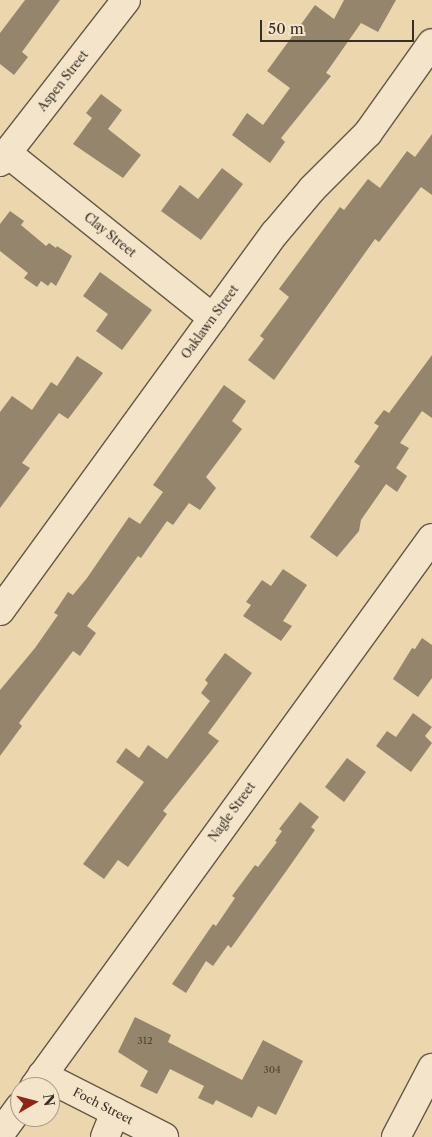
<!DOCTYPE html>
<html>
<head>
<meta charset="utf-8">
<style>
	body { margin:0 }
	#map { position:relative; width:432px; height:1137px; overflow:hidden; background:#ecd6ad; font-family:"Libre Caslon Text",serif }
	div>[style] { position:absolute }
	.building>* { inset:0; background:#95856c }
	.roads { filter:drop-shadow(1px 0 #645847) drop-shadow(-1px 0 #645847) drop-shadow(0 1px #645847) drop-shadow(0 -1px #645847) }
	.minor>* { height:28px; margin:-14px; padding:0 14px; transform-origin:14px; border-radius:14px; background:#f3e4ca }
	span { translate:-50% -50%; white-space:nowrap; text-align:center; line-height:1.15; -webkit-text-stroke:4.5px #f3e4ca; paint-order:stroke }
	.number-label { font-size:10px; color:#4e4437 }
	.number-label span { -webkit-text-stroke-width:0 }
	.street-label { font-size:12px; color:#372e25 }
	.north { position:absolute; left:10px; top:1077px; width:50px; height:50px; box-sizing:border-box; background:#f3e4ca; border:1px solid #a89b88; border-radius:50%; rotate:82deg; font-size:14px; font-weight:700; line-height:20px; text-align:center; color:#372e25 }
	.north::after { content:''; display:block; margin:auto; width:18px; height:22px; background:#8f2418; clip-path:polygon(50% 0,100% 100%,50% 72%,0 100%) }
	.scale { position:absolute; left:260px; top:20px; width:154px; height:22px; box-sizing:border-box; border:2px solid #372e25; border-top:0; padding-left:6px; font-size:15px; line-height:18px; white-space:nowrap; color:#372e25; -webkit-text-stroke:4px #f3e4ca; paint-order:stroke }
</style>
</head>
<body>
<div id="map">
	<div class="building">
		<i style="clip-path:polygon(25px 0,60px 0,22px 52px,28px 57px,14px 75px,0 64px,0 33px)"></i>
		<i style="clip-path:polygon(344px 0,396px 0,378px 32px,361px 23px,326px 73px,331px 76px,281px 138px,285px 142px,270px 163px,232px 135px,247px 113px,263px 125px,290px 88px,267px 71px,315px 5px,334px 19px)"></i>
		<i style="clip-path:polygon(101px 94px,122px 110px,108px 129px,141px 155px,123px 178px,73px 144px,92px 118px,86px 113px)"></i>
		<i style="clip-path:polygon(432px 134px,432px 195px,421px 187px,379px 242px,375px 239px,274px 380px,248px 360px,264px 339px,260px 336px,289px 297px,279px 289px,340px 207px,344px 210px,368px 179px,380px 188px,407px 151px,415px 157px)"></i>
		<i style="clip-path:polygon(222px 168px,243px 184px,201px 240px,161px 211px,180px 185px,198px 199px)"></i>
		<i style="clip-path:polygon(10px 211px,24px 221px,21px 225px,46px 246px,49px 243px,56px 248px,57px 246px,72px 256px,56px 286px,51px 282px,48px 286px,41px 281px,37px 287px,24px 278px,28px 273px,0 251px,0 224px)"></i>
		<i style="clip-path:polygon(100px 272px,152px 310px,122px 350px,96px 331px,108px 314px,83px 296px)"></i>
		<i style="clip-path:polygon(432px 355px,432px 418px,422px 411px,400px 443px,409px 448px,396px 468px,407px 476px,397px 492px,386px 484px,361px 520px,359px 531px,337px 557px,310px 537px,360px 466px,354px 462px,379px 426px,374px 423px,384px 410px,389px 413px)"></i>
		<i style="clip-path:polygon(77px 356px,103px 373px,68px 419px,59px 413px,22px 463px,30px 468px,0 508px,0 412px,12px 396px,32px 410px,51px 382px,57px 386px)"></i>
		<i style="clip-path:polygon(224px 385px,246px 401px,232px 421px,242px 429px,206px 477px,216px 488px,200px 510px,189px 503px,173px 525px,167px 521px,141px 558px,138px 556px,87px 626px,96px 633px,80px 656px,73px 651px,19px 723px,22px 726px,0 756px,0 690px,35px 648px,58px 615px,54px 613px,68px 592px,73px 595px,87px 578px,129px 517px,140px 524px,163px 492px,153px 485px)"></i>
		<i style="clip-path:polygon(283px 569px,307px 585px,283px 621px,292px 626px,281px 641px,243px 616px,251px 605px,246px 602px,262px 580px,271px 586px)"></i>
		<i style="clip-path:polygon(422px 638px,432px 645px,432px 678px,418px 697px,393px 679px,412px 648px,415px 649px)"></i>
		<i style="clip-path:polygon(225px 653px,252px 673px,208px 733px,219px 741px,163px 811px,167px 814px,128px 867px,118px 860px,104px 879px,83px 864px,144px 782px,116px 762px,126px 748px,139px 758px,148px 745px,167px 759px,210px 701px,201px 693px,208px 683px,205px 680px)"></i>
		<i style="clip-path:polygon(413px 713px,432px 727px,425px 736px,432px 743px,411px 772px,376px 746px,387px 731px,396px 737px)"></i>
		<i style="clip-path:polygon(347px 758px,366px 772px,344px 802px,325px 787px)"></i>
		<i style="clip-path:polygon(300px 802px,319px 817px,311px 827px,315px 830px,287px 870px,231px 948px,228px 945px,213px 966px,206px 961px,186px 993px,172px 984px,213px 924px,216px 926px,235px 898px,232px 896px,255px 865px,258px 867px,277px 842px,275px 841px,282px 831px,279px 829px)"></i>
		<i style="clip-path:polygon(135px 1017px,171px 1035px,168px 1042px,242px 1080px,263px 1040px,303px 1061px,276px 1115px,258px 1106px,252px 1118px,216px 1100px,213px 1105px,198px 1098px,204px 1086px,170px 1069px,157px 1094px,140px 1086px,148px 1071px,118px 1052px)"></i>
	</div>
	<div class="roads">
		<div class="minor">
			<i style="left:7px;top:153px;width:264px;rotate:38.7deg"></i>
			<i style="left:0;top:162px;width:205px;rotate:-52.1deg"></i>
			<i style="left:0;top:611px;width:467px;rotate:-54deg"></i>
			<i style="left:275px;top:233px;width:57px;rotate:-49.9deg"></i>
			<i style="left:312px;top:189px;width:79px;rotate:-45deg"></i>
			<i style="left:368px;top:133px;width:110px;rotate:-54.6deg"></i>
			<i style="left:42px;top:1075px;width:137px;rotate:26.9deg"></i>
			<i style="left:34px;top:1087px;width:678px;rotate:-54.06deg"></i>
			<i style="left:0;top:1134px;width:34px;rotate:-54deg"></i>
			<i style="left:105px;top:1137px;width:27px;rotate:-68deg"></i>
			<i style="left:396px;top:1137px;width:78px;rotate:-62.4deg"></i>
		</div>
	</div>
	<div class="number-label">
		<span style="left:145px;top:1041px">312</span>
		<span style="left:272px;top:1070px">304</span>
	</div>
	<div class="street-label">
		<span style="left:63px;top:81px;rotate:-52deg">Aspen Street</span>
		<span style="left:110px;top:235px;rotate:39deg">Clay Street</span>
		<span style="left:210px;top:322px;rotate:-54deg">Oaklawn Street</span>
		<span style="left:232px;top:812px;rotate:-54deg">Nagle Street</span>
		<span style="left:103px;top:1106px;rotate:27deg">Foch Street</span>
	</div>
	<div class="north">N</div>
	<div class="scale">50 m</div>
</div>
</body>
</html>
